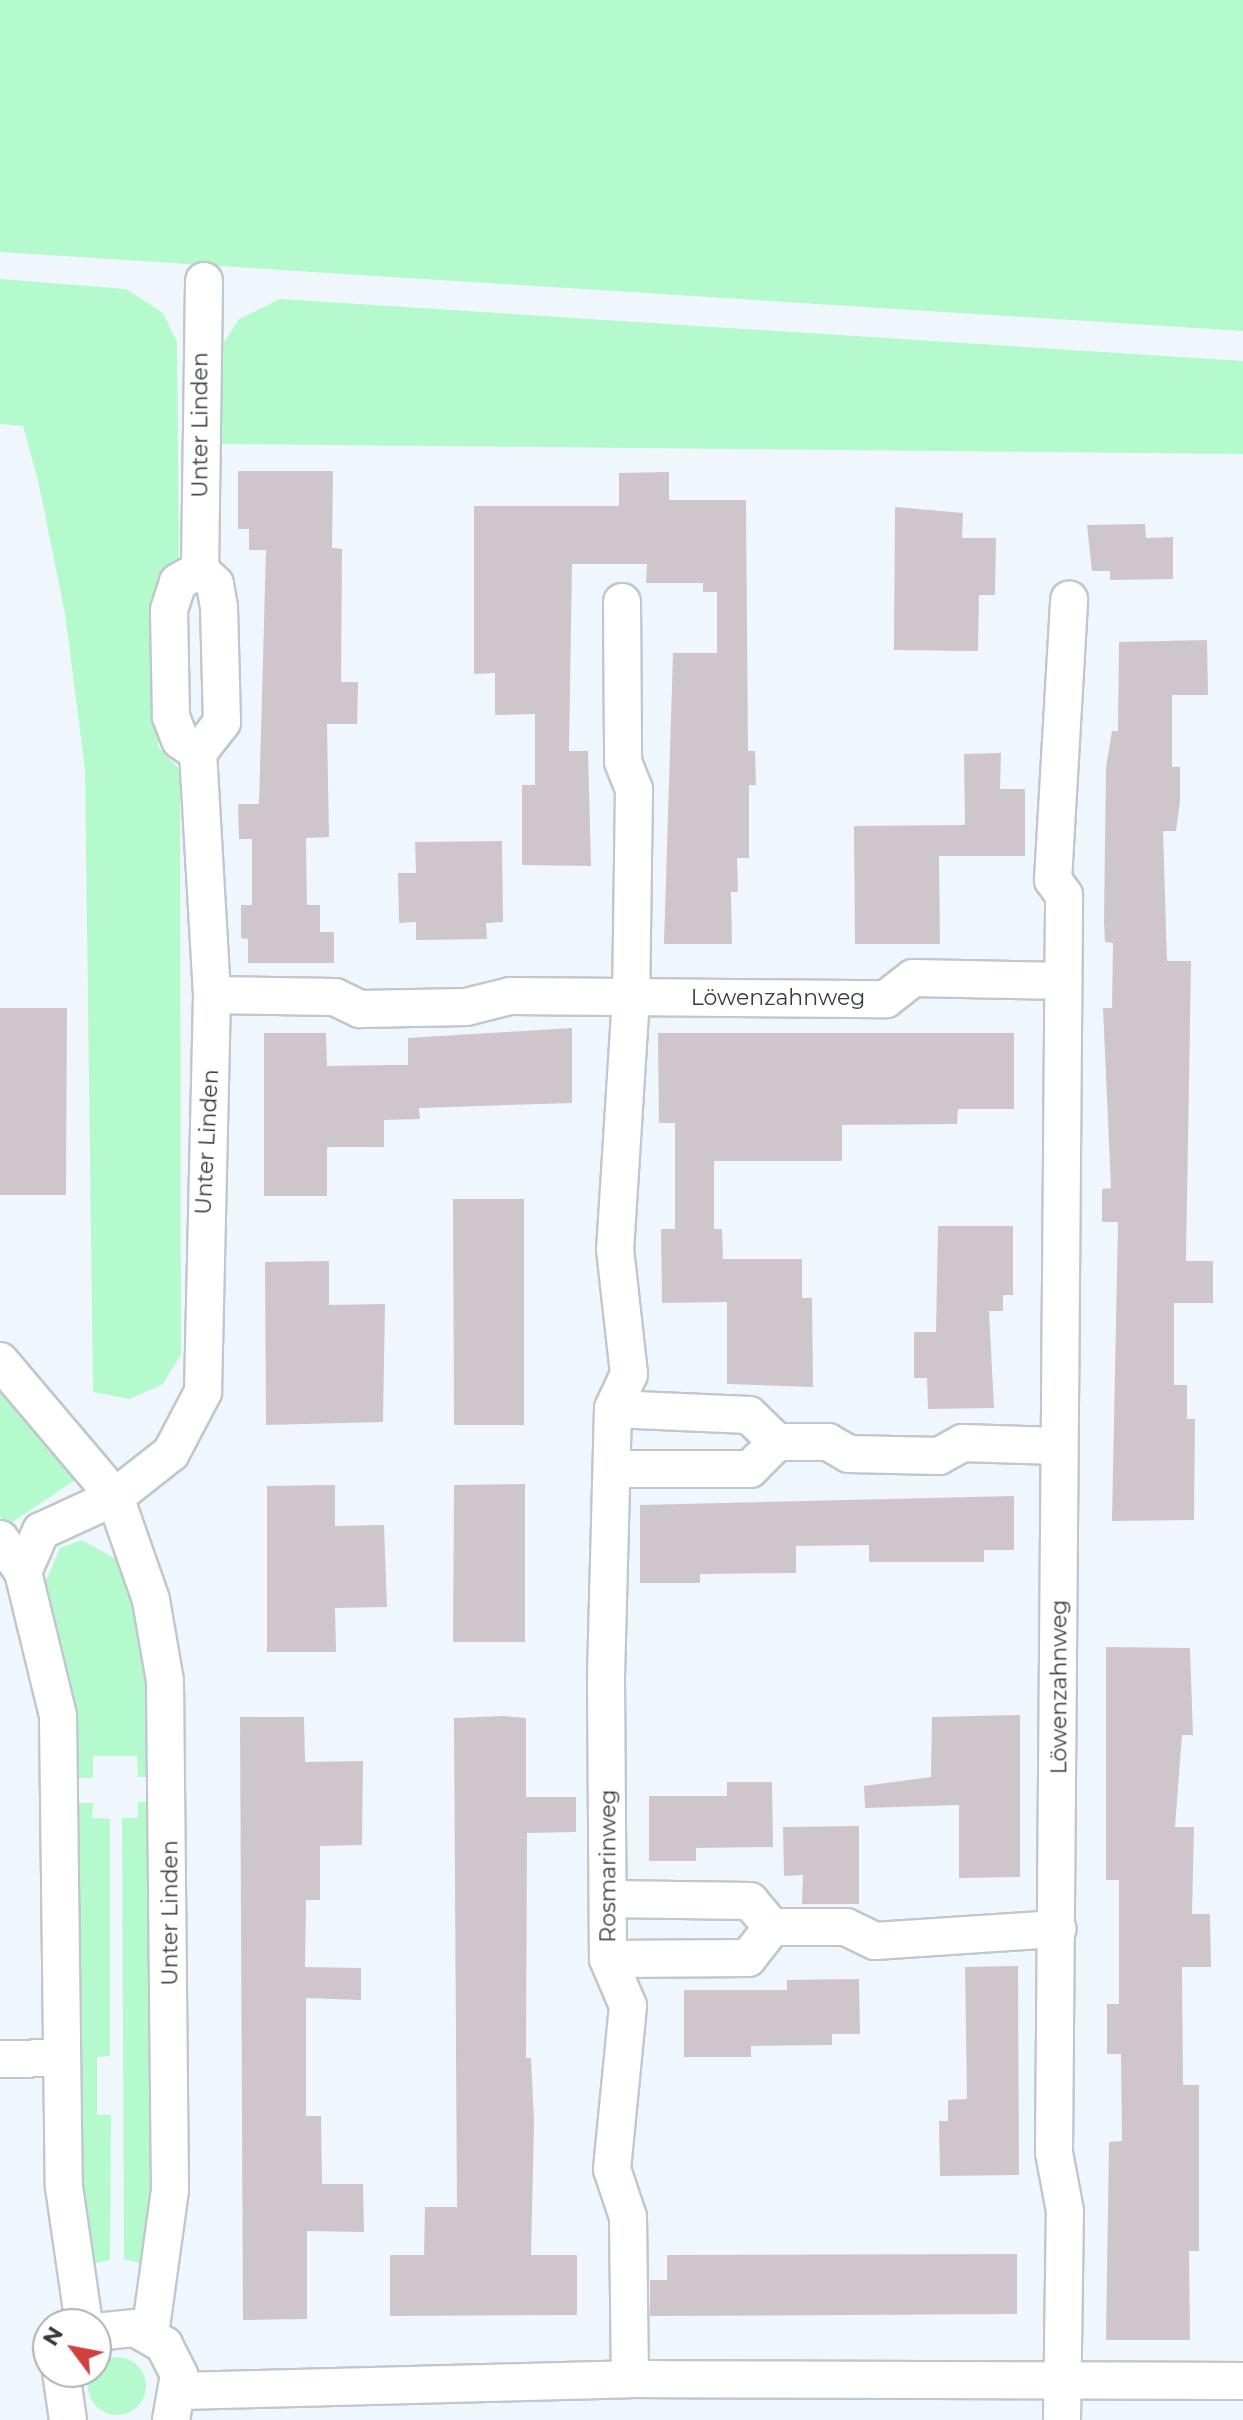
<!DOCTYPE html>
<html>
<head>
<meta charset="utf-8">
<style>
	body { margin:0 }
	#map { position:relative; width:1243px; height:2420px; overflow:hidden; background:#eff7fd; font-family:Montserrat,sans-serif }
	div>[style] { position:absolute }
	.green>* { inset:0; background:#b4facc }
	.round { border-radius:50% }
	.building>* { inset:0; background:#cec6cc }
	.roads { filter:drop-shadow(2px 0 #c0c8ce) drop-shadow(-2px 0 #c0c8ce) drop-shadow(0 2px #c0c8ce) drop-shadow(0 -2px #c0c8ce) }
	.street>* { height:36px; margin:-18px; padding:0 18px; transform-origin:18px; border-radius:18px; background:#fff }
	span { translate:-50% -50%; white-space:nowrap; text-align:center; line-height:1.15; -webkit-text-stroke:8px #fff; paint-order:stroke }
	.street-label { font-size:22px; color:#383b3d }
	.north { position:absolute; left:32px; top:2308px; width:80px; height:80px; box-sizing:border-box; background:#fff; border:2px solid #afb1b1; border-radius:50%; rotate:302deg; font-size:22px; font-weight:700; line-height:32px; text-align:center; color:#383b3d }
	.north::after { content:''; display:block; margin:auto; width:28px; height:36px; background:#cf403e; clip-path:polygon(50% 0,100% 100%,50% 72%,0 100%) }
</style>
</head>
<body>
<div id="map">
	<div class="green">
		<i style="clip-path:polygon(0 0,1243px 0,1243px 331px,0 252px)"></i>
		<i style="clip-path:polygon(0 279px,126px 289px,163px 313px,177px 342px,179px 565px,156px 587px,158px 747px,180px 770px,181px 1355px,162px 1385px,129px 1399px,93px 1392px,85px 769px,65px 614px,38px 480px,23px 426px,0 424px)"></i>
		<i style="clip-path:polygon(280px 299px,1243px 361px,1243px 454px,218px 444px,223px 344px,239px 319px)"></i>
		<i style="clip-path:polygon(0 1382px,77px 1479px,8px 1525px,0 1516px)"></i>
		<i style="clip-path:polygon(82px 1540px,119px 1561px,145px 1636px,155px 1777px,138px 1777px,137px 1756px,93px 1756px,93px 1778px,75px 1778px,45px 1583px,60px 1548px)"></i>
		<i style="clip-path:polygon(138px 1802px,155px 1802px,155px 2195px,148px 2265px,124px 2259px,122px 1818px,138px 1818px)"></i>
		<i style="clip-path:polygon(75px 1803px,93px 1803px,92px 1818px,110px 1819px,110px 2056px,97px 2057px,97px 2115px,111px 2115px,110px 2260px,87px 2265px,80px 2237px)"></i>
		<i class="round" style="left:88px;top:2357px;width:58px;height:58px"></i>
	</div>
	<div class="building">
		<i style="clip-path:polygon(238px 471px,333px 471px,332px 548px,342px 549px,341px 682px,358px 682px,357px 724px,327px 724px,329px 837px,306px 838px,307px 905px,320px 905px,320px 932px,334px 932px,334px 963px,248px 963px,248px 939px,241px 938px,241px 905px,252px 905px,252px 839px,239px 839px,238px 804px,259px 804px,266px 550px,249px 550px,249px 529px,238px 529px)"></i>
		<i style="clip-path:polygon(669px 472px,669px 500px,746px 500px,748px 751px,755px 751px,756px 785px,749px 785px,749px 858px,737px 858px,738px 892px,731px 892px,732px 944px,664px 944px,673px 653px,717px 653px,717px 592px,703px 592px,703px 583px,646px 583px,647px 564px,572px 564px,569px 751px,588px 751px,591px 866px,522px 865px,522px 785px,535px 785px,535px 714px,495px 715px,495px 673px,474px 674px,474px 506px,619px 506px,619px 473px)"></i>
		<i style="clip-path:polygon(895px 507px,963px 513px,962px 538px,996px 538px,995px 595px,979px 595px,978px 651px,894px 650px)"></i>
		<i style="clip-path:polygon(1145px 524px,1146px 538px,1173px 537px,1173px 579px,1110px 580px,1110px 571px,1092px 571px,1087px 525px)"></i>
		<i style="clip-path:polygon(1207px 640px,1208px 695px,1172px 695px,1172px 767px,1180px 767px,1180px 801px,1176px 831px,1163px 831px,1167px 961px,1191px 961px,1186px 1261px,1213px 1261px,1213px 1303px,1174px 1303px,1174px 1385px,1187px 1385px,1187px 1419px,1195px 1419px,1194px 1520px,1112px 1521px,1118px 1222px,1102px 1222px,1102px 1189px,1111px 1188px,1103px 1008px,1112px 1008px,1113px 943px,1105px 942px,1104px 921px,1106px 767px,1112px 731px,1118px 731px,1119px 642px)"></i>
		<i style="clip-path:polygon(1001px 753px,1000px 789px,1025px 789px,1025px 856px,939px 856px,940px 944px,855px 944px,854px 826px,965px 825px,964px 754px)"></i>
		<i style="clip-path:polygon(502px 841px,503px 922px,486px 923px,487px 939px,416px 940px,416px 922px,399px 923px,398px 873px,416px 873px,415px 842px)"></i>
		<i style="clip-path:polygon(0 1008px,67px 1008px,66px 1195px,0 1195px)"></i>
		<i style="clip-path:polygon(572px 1028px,572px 1103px,419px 1108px,420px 1119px,384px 1120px,384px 1147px,327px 1147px,327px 1196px,264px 1196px,264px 1033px,326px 1033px,327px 1066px,390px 1065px,408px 1065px,408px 1038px)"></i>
		<i style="clip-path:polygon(658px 1033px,1014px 1033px,1014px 1109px,958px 1109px,957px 1124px,842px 1125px,842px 1161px,714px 1161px,714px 1229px,722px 1229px,723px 1259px,802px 1259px,802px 1298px,812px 1298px,813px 1387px,727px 1384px,727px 1302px,662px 1303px,661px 1229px,675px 1229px,675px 1123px,659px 1123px)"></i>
		<i style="clip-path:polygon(453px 1199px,524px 1199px,524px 1425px,454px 1425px)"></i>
		<i style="clip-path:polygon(938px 1226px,1013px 1226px,1013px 1295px,1003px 1295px,1003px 1311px,989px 1311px,994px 1408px,928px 1409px,927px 1378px,914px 1378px,914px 1332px,936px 1332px)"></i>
		<i style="clip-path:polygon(329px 1261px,329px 1305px,385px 1304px,383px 1422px,266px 1425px,265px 1262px)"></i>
		<i style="clip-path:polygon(525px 1484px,525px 1642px,453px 1642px,454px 1485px)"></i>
		<i style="clip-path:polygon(335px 1485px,335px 1526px,384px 1525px,387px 1607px,335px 1608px,336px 1652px,267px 1652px,267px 1486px)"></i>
		<i style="clip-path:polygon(1014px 1496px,1014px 1550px,984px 1550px,984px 1562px,869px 1562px,869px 1545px,796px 1546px,796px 1573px,700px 1574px,700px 1583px,640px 1583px,640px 1505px)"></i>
		<i style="clip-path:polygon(1106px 1647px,1190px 1648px,1193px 1735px,1182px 1735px,1175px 1827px,1194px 1827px,1192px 1914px,1210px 1914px,1211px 1967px,1182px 1967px,1183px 2085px,1199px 2085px,1199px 2251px,1189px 2251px,1190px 2340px,1106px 2340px,1109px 2142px,1122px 2141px,1121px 2054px,1107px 2054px,1107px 2004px,1119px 2004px,1119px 1880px,1106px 1880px)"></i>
		<i style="clip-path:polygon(1020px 1715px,1020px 1877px,959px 1878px,959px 1805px,865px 1808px,864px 1786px,931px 1777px,932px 1717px)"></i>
		<i style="clip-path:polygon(503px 1716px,526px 1718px,526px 1797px,576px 1797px,576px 1832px,527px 1833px,526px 2058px,531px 2058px,534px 2121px,531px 2255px,577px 2255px,577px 2315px,390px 2316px,390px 2255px,424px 2255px,425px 2207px,457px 2207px,454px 1718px)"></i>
		<i style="clip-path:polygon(240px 1717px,304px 1717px,305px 1762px,363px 1761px,362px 1845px,320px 1846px,320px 1900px,306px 1900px,305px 1967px,361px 1968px,361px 2000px,306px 1998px,306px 2116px,321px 2116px,322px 2184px,363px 2184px,364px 2232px,307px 2231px,307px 2319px,243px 2320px)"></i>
		<i style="clip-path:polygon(727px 1782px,772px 1782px,773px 1847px,696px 1848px,696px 1861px,649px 1861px,649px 1796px,727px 1796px)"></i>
		<i style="clip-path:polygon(859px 1826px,859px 1904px,802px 1904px,803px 1875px,784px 1876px,783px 1827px)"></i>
		<i style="clip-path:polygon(1018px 1966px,1019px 2175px,940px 2176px,939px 2121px,948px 2121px,948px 2100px,967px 2099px,965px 1967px)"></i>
		<i style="clip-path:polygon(859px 1979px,860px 2034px,832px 2034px,832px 2045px,751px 2046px,751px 2057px,684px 2057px,684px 1990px,787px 1990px,787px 1980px)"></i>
		<i style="clip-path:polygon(1017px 2254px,1017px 2314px,650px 2316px,650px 2280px,667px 2280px,667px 2255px)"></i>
	</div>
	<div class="roads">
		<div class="street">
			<i style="left:622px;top:602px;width:160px;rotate:89.6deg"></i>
			<i style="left:623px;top:762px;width:29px;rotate:68deg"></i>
			<i style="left:634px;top:789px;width:208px;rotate:90.8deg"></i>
			<i style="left:631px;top:997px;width:253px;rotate:93.6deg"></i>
			<i style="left:615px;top:1249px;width:126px;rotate:83.6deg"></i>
			<i style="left:629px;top:1374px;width:38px;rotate:115deg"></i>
			<i style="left:613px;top:1409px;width:270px;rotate:91.5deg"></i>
			<i style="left:606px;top:1679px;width:280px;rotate:89.6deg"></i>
			<i style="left:608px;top:1959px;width:51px;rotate:66.9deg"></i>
			<i style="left:628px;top:2006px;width:164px;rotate:95.6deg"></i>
			<i style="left:612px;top:2169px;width:51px;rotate:71.6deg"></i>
			<i style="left:628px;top:2217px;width:162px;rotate:89.3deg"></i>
			<i style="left:198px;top:753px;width:22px;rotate:-144deg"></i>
			<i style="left:180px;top:740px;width:26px;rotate:-111deg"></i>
			<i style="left:171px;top:716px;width:106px;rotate:-91.1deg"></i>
			<i style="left:169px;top:610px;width:29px;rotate:-72deg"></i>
			<i style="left:178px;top:582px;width:25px;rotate:-29deg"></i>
			<i style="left:212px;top:995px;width:123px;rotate:0.9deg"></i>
			<i style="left:335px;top:997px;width:28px;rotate:26deg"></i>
			<i style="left:360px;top:1009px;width:106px;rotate:-1.1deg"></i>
			<i style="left:466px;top:1007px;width:45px;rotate:-14deg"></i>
			<i style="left:510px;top:996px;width:376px;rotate:0.5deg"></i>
			<i style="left:886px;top:999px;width:34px;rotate:-38deg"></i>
			<i style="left:913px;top:978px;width:150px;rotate:1.1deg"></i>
			<i style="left:0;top:1361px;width:178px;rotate:49.8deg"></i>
			<i style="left:115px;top:1497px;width:109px;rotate:70.7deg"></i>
			<i style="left:151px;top:1600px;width:82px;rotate:80.2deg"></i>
			<i style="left:165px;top:1681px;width:509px;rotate:89.44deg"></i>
			<i style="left:170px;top:2190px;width:146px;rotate:97.9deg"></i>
			<i style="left:613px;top:1409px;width:136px;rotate:2.5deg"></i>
			<i style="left:749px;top:1415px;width:39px;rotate:44deg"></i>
			<i style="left:777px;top:1442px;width:51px"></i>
			<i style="left:828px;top:1442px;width:24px;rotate:30deg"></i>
			<i style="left:849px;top:1454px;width:90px;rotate:1.3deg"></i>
			<i style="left:939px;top:1456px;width:26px;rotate:-29deg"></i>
			<i style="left:962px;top:1443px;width:96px;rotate:1.8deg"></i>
			<i style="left:612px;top:1469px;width:138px"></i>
			<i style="left:750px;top:1469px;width:38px;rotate:-45deg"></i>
			<i style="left:0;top:1539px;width:40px;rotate:55.1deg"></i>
			<i style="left:23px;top:1572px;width:148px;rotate:76.3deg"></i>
			<i style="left:58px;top:1716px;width:471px;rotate:89.3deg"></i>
			<i style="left:64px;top:2187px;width:138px;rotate:81.7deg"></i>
			<i style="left:23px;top:1572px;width:45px;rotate:-66.3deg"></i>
			<i style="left:41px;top:1531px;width:81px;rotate:-24.7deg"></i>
			<i style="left:115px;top:1497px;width:71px;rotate:-38.2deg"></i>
			<i style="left:171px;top:1453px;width:69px;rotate:-62.3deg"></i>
			<i style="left:203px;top:1392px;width:397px;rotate:-88.7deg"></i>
			<i style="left:212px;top:995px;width:242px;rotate:-93.3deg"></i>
			<i style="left:198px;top:753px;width:39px;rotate:-52deg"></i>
			<i style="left:222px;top:722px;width:115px;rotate:-91.5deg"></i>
			<i style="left:219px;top:607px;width:23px;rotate:-100deg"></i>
			<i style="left:215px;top:584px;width:21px;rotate:-137deg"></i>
			<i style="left:200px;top:570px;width:289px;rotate:-89.2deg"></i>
			<i style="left:608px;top:1899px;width:142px;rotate:0.8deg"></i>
			<i style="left:750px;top:1901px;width:34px;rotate:50deg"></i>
			<i style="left:772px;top:1927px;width:74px"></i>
			<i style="left:846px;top:1927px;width:32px;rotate:26deg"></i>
			<i style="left:875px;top:1941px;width:183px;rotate:-3.8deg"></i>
			<i style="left:608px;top:1959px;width:140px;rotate:-0.4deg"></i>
			<i style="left:748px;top:1958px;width:39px;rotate:-52deg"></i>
			<i style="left:0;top:2059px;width:62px;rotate:-0.9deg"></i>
			<i style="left:96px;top:2332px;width:39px;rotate:-6deg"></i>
			<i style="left:135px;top:2328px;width:34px;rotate:30deg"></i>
			<i style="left:164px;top:2345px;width:34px;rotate:63deg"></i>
			<i style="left:179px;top:2375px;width:46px;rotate:100.1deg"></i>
			<i style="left:61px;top:2372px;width:49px;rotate:81.7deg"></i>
			<i style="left:181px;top:2391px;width:449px;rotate:-1.5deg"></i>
			<i style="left:630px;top:2379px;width:613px;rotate:0.19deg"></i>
			<i style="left:1062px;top:2420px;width:209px;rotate:-89.2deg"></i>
			<i style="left:1065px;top:2211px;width:59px;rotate:-100.7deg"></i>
			<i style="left:1054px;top:2153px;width:1258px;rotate:-89.54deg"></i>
			<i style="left:1064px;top:895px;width:19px;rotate:-126deg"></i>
			<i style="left:1053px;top:880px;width:281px;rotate:-86.7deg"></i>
		</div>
	</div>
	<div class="street-label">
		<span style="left:200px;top:425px;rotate:-90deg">Unter Linden</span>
		<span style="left:778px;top:998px">Löwenzahnweg</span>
		<span style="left:207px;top:1142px;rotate:-87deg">Unter Linden</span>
		<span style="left:1059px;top:1687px;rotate:-90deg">Löwenzahnweg</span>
		<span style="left:608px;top:1866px;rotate:-90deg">Rosmarinweg</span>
		<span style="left:170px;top:1913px;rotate:-90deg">Unter Linden</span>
	</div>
	<div class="north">N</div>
</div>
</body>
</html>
